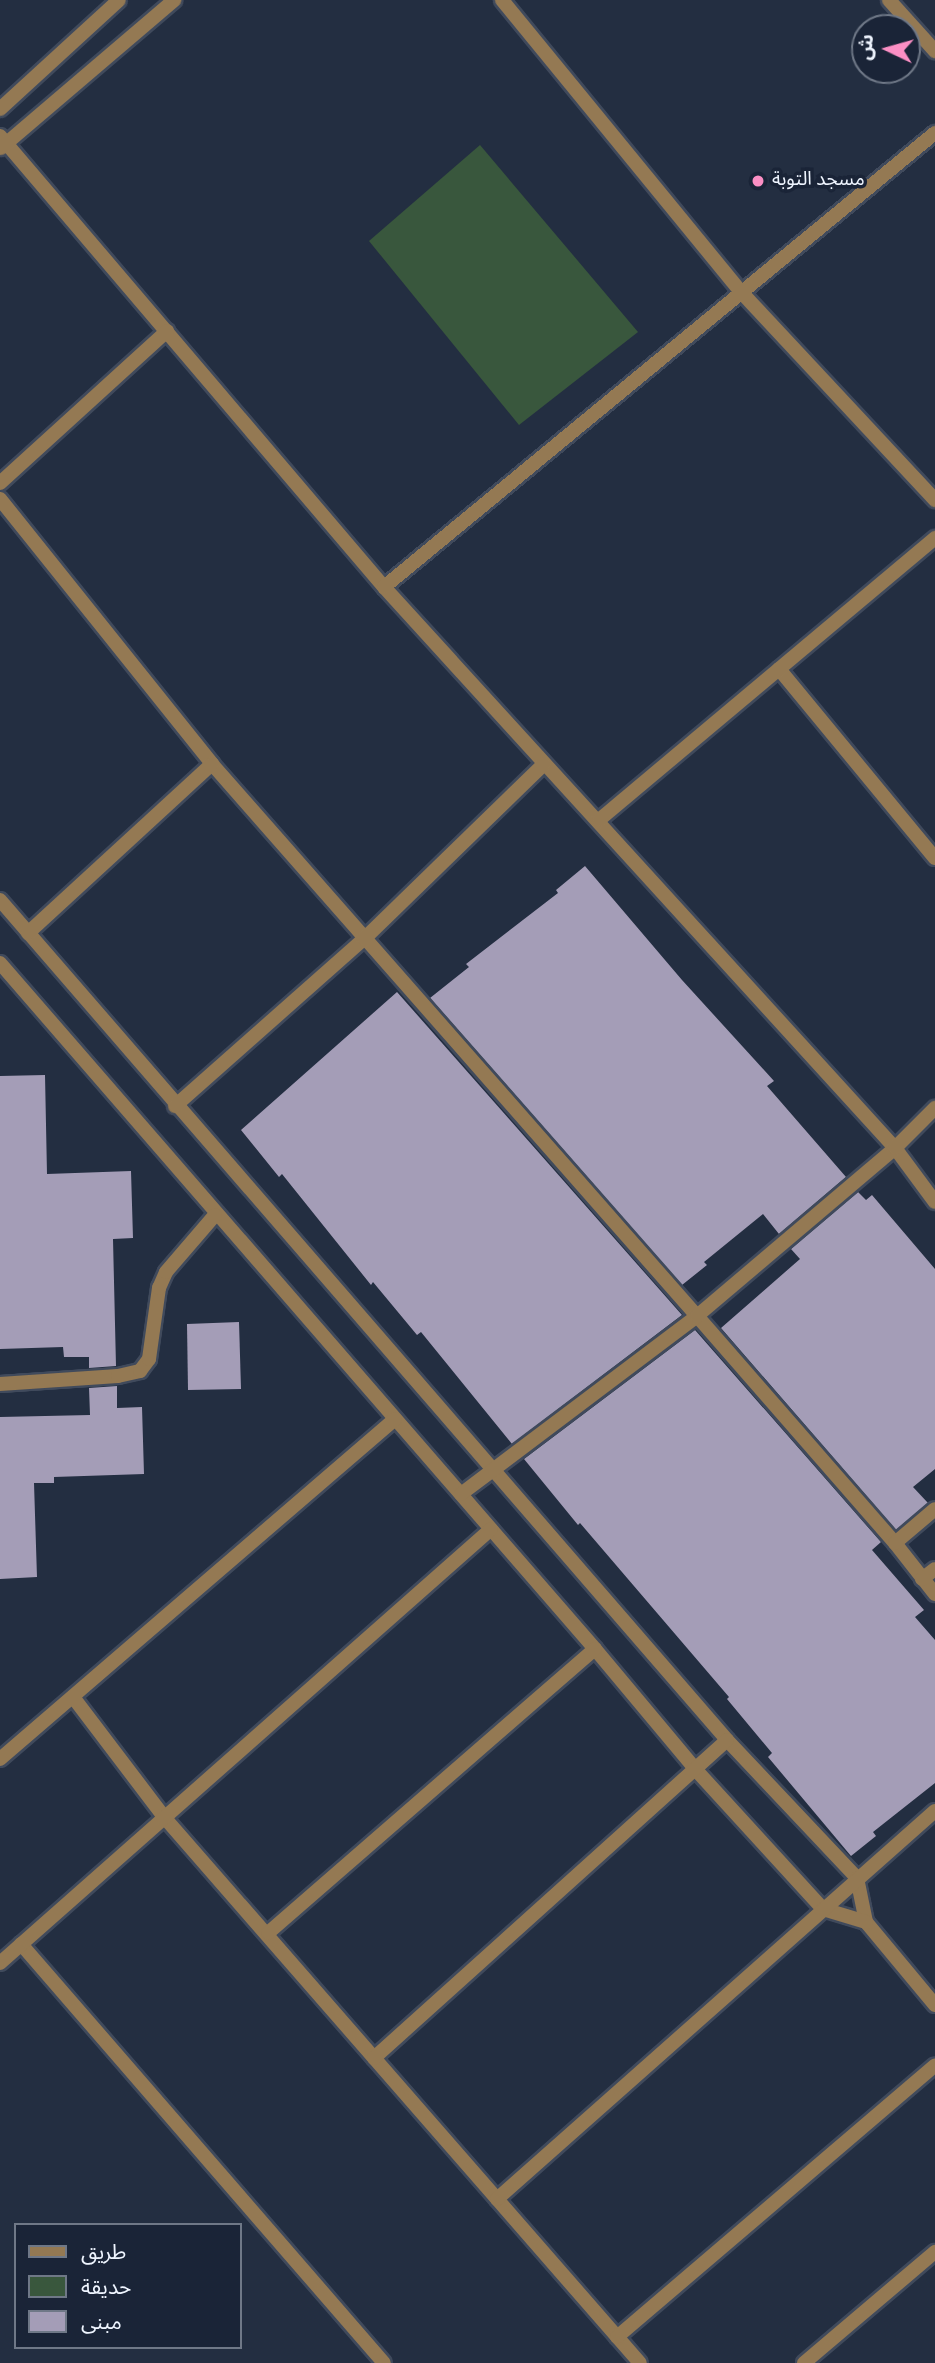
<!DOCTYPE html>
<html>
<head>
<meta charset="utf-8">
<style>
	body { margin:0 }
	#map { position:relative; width:935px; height:2363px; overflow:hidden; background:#232e41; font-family:Overpass,"Noto Sans Arabic",sans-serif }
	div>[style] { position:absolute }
	.green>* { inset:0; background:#39573d }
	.building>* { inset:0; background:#a49db7 }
	.roads { filter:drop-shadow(2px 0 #404a5c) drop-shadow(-2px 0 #404a5c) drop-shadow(0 2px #404a5c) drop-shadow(0 -2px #404a5c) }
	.street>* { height:14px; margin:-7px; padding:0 7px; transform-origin:7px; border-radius:7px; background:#947953 }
	.dots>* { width:19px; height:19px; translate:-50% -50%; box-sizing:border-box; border:4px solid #1a2437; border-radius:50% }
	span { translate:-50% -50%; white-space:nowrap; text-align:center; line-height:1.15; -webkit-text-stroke:7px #1a2437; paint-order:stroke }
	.poi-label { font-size:19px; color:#eff5ff }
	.left { translate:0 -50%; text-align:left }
	.legend { position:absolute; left:14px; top:2223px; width:228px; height:126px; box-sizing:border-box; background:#1a2437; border:2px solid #6f7887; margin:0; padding:9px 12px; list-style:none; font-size:21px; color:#eff5ff }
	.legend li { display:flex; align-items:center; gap:14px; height:35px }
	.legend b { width:35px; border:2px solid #6f7887 }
	.north { position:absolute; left:851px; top:14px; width:70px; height:70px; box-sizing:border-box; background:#1a2437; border:2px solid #6f7887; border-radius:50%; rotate:275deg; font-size:19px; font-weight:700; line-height:28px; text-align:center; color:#eff5ff }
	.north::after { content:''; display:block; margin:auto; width:24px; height:32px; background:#fb8fc4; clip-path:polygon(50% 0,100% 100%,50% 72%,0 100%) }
</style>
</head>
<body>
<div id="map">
	<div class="green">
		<i style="clip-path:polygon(480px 145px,638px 332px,519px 425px,369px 241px)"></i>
	</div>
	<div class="building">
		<i style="clip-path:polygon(585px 866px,682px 980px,774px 1081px,767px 1086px,846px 1177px,779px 1234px,763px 1214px,704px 1262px,707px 1265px,682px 1285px,430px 998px,469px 967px,466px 964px,558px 893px,556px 890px)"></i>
		<i style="clip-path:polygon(397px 992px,682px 1315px,512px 1444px,421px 1332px,417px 1335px,373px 1282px,371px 1285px,282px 1174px,279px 1177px,241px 1130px)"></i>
		<i style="clip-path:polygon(45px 1075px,47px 1174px,131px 1171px,133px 1238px,113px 1239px,116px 1366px,89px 1368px,89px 1357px,64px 1357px,63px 1347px,0 1349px,0 1076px)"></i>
		<i style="clip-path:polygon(858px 1192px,866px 1200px,872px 1195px,935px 1269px,935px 1469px,913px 1487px,928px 1503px,896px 1530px,721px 1328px,800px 1259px,791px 1249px)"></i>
		<i style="clip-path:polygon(239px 1322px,241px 1389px,188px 1390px,187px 1324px)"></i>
		<i style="clip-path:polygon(695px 1330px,881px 1542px,872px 1550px,924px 1610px,915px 1617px,935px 1640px,935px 1783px,873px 1832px,876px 1836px,851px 1856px,768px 1757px,772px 1753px,727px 1699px,729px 1697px,580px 1523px,578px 1525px,524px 1459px)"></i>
		<i style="clip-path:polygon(117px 1386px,117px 1408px,142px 1407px,144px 1474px,54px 1477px,54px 1483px,34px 1483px,37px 1577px,0 1579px,0 1417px,90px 1415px,89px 1388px)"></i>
	</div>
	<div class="roads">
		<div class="street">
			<i style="left:502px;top:0;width:380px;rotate:50.7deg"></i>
			<i style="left:743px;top:294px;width:282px;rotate:47deg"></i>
			<i style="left:889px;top:0;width:69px;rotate:48deg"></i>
			<i style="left:0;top:109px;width:161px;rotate:-42.5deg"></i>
			<i style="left:0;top:136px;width:592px;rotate:49.59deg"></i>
			<i style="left:384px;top:587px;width:759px;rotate:47.67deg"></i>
			<i style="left:895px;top:1148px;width:67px;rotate:53.5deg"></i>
			<i style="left:1px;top:148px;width:228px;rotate:-40.5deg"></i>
			<i style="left:0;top:483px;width:226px;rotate:-42.3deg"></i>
			<i style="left:0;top:499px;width:339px;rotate:51.3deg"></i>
			<i style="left:212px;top:764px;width:735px;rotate:48.7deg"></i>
			<i style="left:697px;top:1316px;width:301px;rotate:48.9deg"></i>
			<i style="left:895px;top:1543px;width:65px;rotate:51.9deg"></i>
			<i style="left:384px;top:587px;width:714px;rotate:-39.49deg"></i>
			<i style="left:779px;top:669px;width:245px;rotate:50.5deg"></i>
			<i style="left:599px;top:820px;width:439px;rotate:-40deg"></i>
			<i style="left:0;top:900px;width:1111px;rotate:49.12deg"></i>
			<i style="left:727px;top:1740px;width:190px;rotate:46.7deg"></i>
			<i style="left:857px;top:1878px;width:45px;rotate:78.4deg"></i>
			<i style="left:866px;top:1922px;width:108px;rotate:50.3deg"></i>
			<i style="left:28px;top:933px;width:250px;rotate:-42.6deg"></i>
			<i style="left:0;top:963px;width:908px;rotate:49.06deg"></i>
			<i style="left:595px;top:1649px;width:158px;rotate:50.1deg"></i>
			<i style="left:696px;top:1770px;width:188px;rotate:47.6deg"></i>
			<i style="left:823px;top:1909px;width:45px;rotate:16.8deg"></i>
			<i style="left:175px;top:1106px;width:252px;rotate:-41.5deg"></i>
			<i style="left:364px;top:939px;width:251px;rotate:-44.2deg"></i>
			<i style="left:0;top:1384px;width:118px;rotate:-3.9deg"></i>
			<i style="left:118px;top:1376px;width:23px;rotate:-13deg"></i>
			<i style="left:140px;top:1371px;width:15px;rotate:-53deg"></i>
			<i style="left:149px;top:1359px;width:72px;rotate:-82deg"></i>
			<i style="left:159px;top:1288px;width:17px;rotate:-66deg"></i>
			<i style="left:166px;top:1272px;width:75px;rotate:-49.3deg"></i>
			<i style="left:461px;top:1494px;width:296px;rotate:-37deg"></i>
			<i style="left:697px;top:1316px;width:260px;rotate:-40.3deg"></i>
			<i style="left:895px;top:1148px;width:57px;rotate:-45deg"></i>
			<i style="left:895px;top:1543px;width:52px;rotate:-40.4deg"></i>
			<i style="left:922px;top:1579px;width:16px;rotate:-38deg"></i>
			<i style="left:73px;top:1697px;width:151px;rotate:52.8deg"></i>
			<i style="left:164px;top:1817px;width:724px;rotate:48.92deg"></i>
			<i style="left:0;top:1759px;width:521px;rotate:-40.72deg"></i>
			<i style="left:268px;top:1933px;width:433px;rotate:-41deg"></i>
			<i style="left:21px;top:1944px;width:554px;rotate:49.1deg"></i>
			<i style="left:0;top:1963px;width:655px;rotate:-41.47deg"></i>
			<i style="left:374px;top:2058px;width:475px;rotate:-42deg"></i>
			<i style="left:497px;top:2199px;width:585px;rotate:-41.54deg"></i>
			<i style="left:617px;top:2337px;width:418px;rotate:-40.5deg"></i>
			<i style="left:804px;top:2363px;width:172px;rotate:-40.3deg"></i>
		</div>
	</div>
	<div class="dots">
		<i style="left:758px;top:181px;background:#fb8fc4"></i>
	</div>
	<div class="poi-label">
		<span class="left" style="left:772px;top:181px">مسجد التوبة</span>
	</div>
	<ul class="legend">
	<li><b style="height:9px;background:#947953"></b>طريق</li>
	<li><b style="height:19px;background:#39573d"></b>حديقة</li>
	<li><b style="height:19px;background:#a49db7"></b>مبنى</li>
	</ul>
	<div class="north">ش</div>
</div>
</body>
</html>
